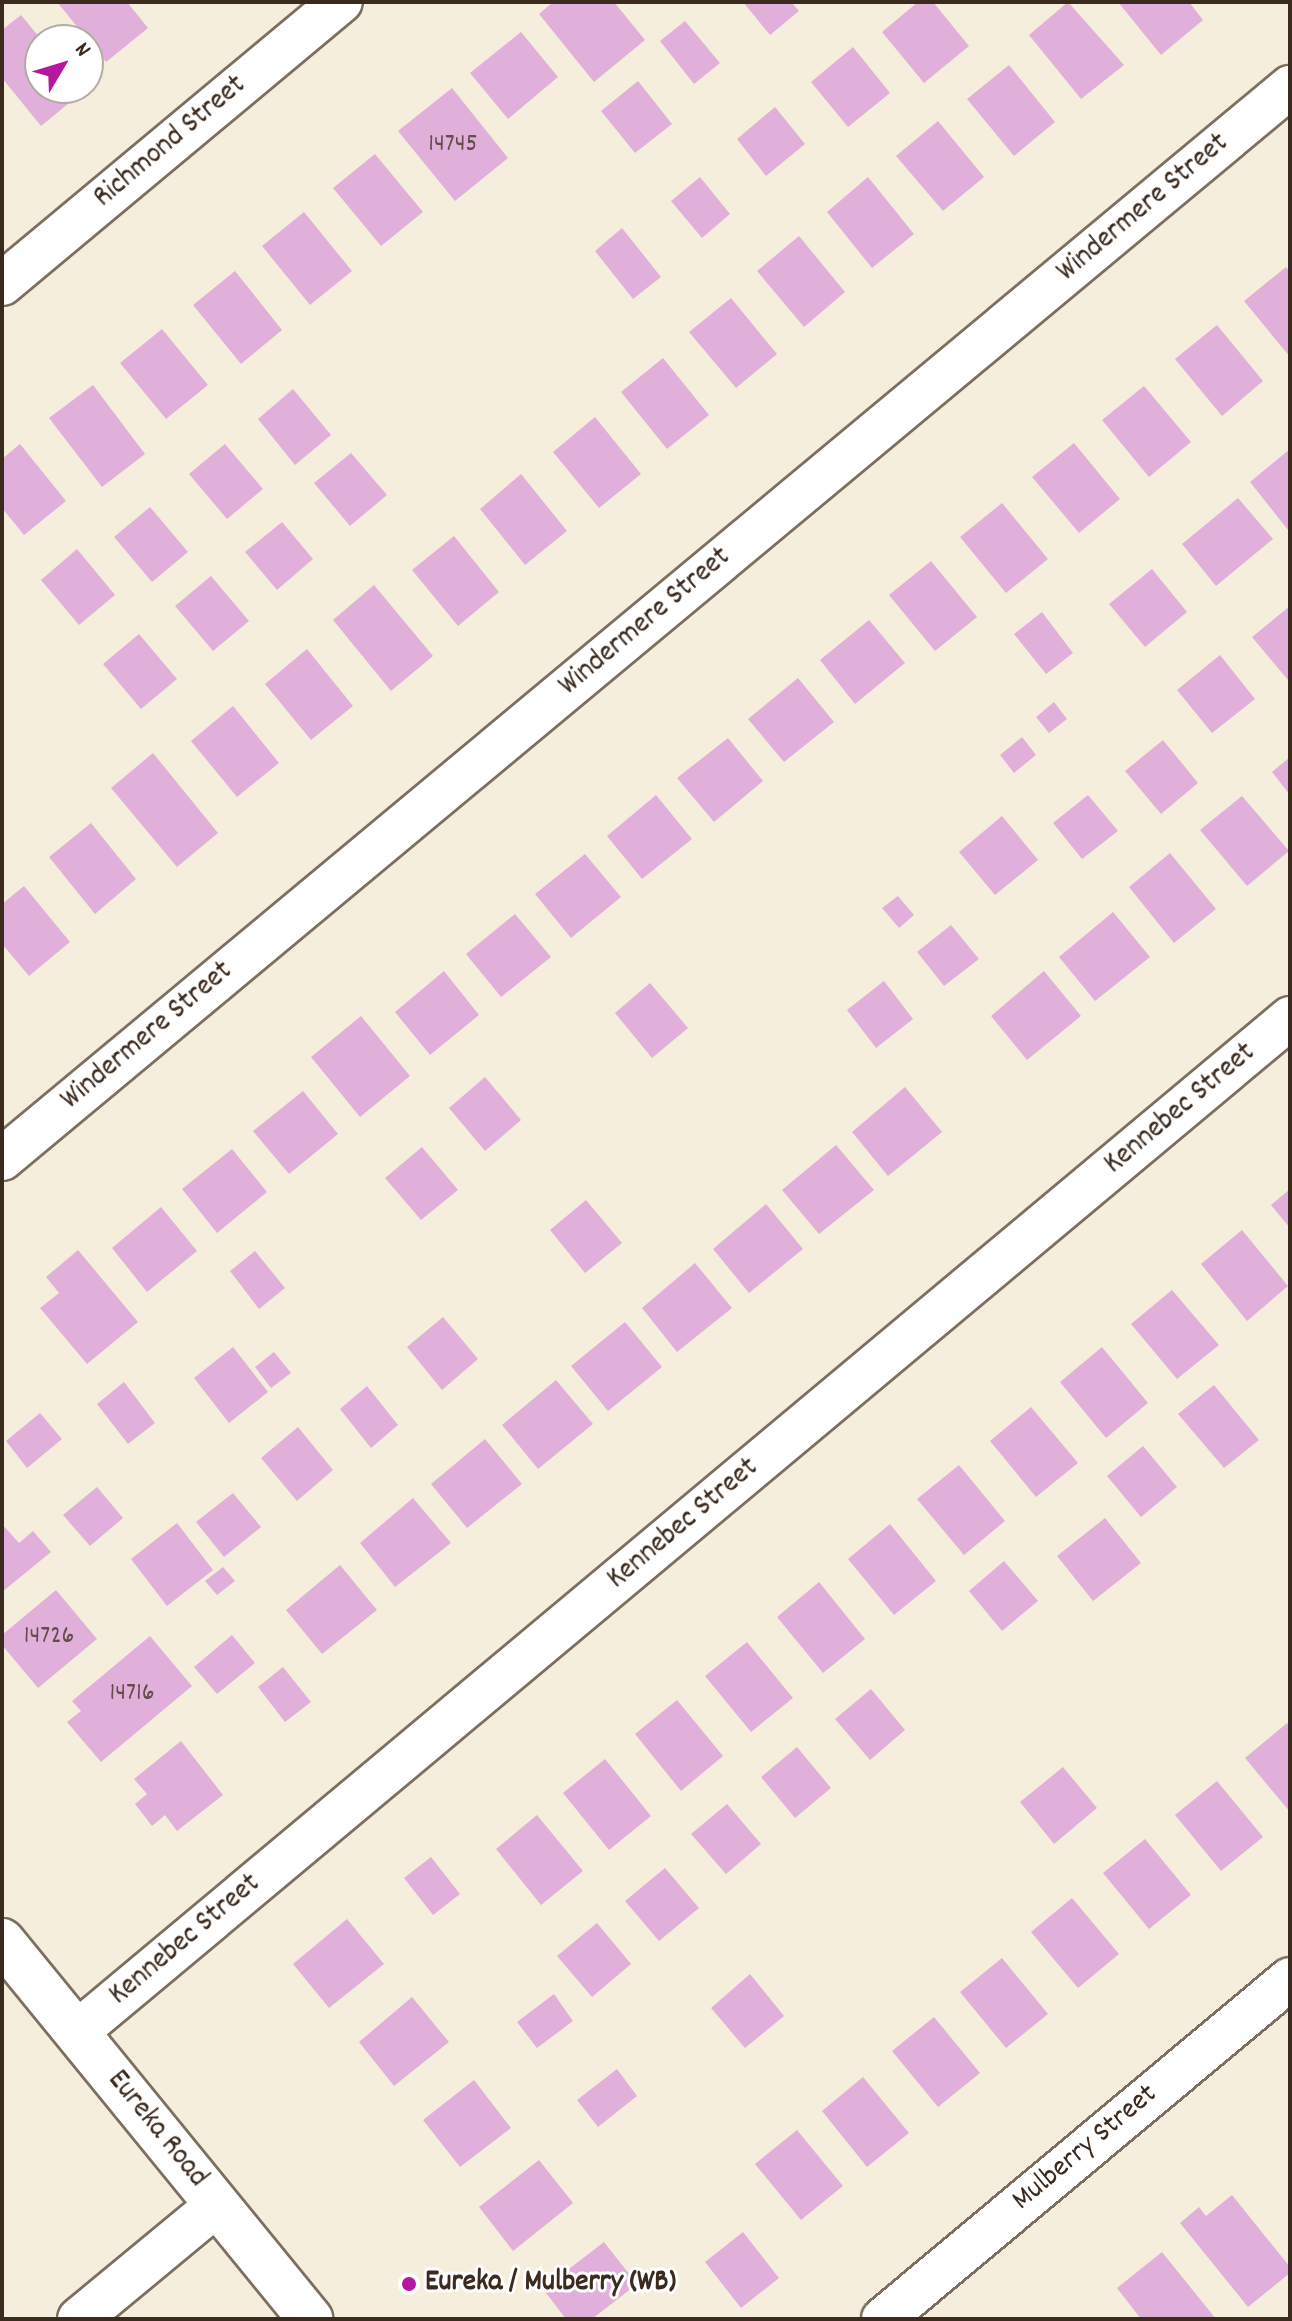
<!DOCTYPE html>
<html>
<head>
<meta charset="utf-8">
<style>
	body { margin:0 }
	#map { position:relative; width:1292px; height:2321px; overflow:hidden; background:#f5eedc; font-family:Dekko,sans-serif }
	div>[style] { position:absolute }
	.building>* { inset:0; background:#e1b0da }
	.roads { filter:drop-shadow(2px 0 #7c6f60) drop-shadow(-2px 0 #7c6f60) drop-shadow(0 2px #7c6f60) drop-shadow(0 -2px #7c6f60) }
	.minor>* { height:42px; margin:-21px; padding:0 21px; transform-origin:21px; border-radius:21px; background:#fff }
	.secondary>* { height:44px; margin:-22px; padding:0 22px; transform-origin:22px; border-radius:22px; background:#fff }
	.dots>* { width:22px; height:22px; translate:-50% -50%; box-sizing:border-box; border:4px solid #fff; border-radius:50% }
	span { translate:-50% -50%; white-space:nowrap; text-align:center; line-height:1.15; -webkit-text-stroke:6px #fff; paint-order:stroke }
	.number-label { font-size:26px; color:#644c4d }
	.number-label span { -webkit-text-stroke-width:0 }
	.street-label { font-size:30px; color:#3b2a1e }
	.poi-label { font-size:30px; color:#3b2a1e; font-weight:700 }
	.left { translate:0 -50%; text-align:left }
	.frame { position:absolute; inset:0; border:4px solid #3b2a1e; pointer-events:none }
	.north { position:absolute; left:24px; top:24px; width:80px; height:80px; box-sizing:border-box; background:#fff; border:2px solid #b1aaa5; border-radius:50%; rotate:52deg; font-size:22px; font-weight:700; line-height:32px; text-align:center; color:#3b2a1e }
	.north::after { content:''; display:block; margin:auto; width:28px; height:36px; background:#b5179e; clip-path:polygon(50% 0,100% 100%,50% 72%,0 100%) }
</style>
</head>
<body>
<div id="map">
	<div class="building">
		<i style="clip-path:polygon(57px 2px,127px 2px,148px 28px,106px 62px)"></i>
		<i style="clip-path:polygon(553px 2px,614px 2px,645px 40px,594px 82px,539px 14px)"></i>
		<i style="clip-path:polygon(743px 2px,791px 2px,799px 11px,770px 35px)"></i>
		<i style="clip-path:polygon(918px 2px,933px 2px,969px 46px,924px 83px,882px 32px)"></i>
		<i style="clip-path:polygon(1068px 2px,1124px 65px,1081px 99px,1029px 35px)"></i>
		<i style="clip-path:polygon(1118px 2px,1189px 2px,1203px 20px,1161px 55px)"></i>
		<i style="clip-path:polygon(21px 15px,40px 38px,40px 88px,65px 88px,74px 99px,41px 126px,2px 78px,2px 30px)"></i>
		<i style="clip-path:polygon(685px 21px,720px 63px,694px 84px,660px 41px)"></i>
		<i style="clip-path:polygon(521px 32px,558px 77px,508px 119px,470px 73px)"></i>
		<i style="clip-path:polygon(853px 47px,890px 93px,848px 127px,811px 82px)"></i>
		<i style="clip-path:polygon(1009px 65px,1055px 122px,1014px 156px,967px 99px)"></i>
		<i style="clip-path:polygon(638px 81px,672px 124px,635px 153px,601px 111px)"></i>
		<i style="clip-path:polygon(452px 88px,508px 158px,455px 201px,398px 131px)"></i>
		<i style="clip-path:polygon(775px 107px,805px 144px,766px 176px,737px 139px)"></i>
		<i style="clip-path:polygon(938px 121px,984px 177px,943px 211px,896px 156px)"></i>
		<i style="clip-path:polygon(375px 154px,423px 212px,381px 246px,333px 188px)"></i>
		<i style="clip-path:polygon(700px 177px,730px 214px,702px 238px,671px 201px)"></i>
		<i style="clip-path:polygon(868px 177px,914px 234px,872px 268px,827px 212px)"></i>
		<i style="clip-path:polygon(304px 212px,352px 271px,310px 305px,262px 246px)"></i>
		<i style="clip-path:polygon(622px 228px,661px 277px,633px 299px,595px 251px)"></i>
		<i style="clip-path:polygon(799px 236px,845px 292px,804px 327px,757px 271px)"></i>
		<i style="clip-path:polygon(1286px 267px,1290px 272px,1290px 357px,1244px 301px)"></i>
		<i style="clip-path:polygon(235px 271px,282px 330px,241px 364px,193px 305px)"></i>
		<i style="clip-path:polygon(731px 298px,777px 354px,736px 388px,689px 332px)"></i>
		<i style="clip-path:polygon(1217px 325px,1263px 381px,1222px 416px,1175px 359px)"></i>
		<i style="clip-path:polygon(162px 329px,208px 385px,166px 419px,120px 363px)"></i>
		<i style="clip-path:polygon(663px 358px,709px 415px,667px 449px,621px 392px)"></i>
		<i style="clip-path:polygon(93px 385px,145px 454px,102px 487px,49px 418px)"></i>
		<i style="clip-path:polygon(1144px 386px,1191px 442px,1149px 477px,1102px 420px)"></i>
		<i style="clip-path:polygon(293px 389px,331px 435px,295px 465px,258px 419px)"></i>
		<i style="clip-path:polygon(595px 417px,641px 474px,599px 508px,553px 452px)"></i>
		<i style="clip-path:polygon(1074px 443px,1120px 499px,1079px 533px,1032px 477px)"></i>
		<i style="clip-path:polygon(20px 444px,66px 501px,24px 535px,2px 508px,2px 459px)"></i>
		<i style="clip-path:polygon(225px 444px,263px 489px,227px 519px,189px 474px)"></i>
		<i style="clip-path:polygon(1290px 449px,1290px 528px,1288px 530px,1250px 482px)"></i>
		<i style="clip-path:polygon(351px 453px,387px 495px,350px 526px,314px 483px)"></i>
		<i style="clip-path:polygon(521px 474px,567px 531px,525px 565px,480px 509px)"></i>
		<i style="clip-path:polygon(1238px 498px,1273px 539px,1216px 586px,1182px 544px)"></i>
		<i style="clip-path:polygon(1002px 503px,1048px 559px,1006px 593px,960px 537px)"></i>
		<i style="clip-path:polygon(150px 507px,188px 552px,152px 582px,114px 537px)"></i>
		<i style="clip-path:polygon(282px 522px,313px 559px,277px 590px,245px 552px)"></i>
		<i style="clip-path:polygon(454px 536px,499px 592px,458px 626px,412px 570px)"></i>
		<i style="clip-path:polygon(77px 549px,115px 595px,79px 625px,41px 580px)"></i>
		<i style="clip-path:polygon(931px 561px,977px 617px,935px 651px,889px 595px)"></i>
		<i style="clip-path:polygon(1152px 569px,1187px 612px,1145px 647px,1109px 604px)"></i>
		<i style="clip-path:polygon(211px 576px,249px 621px,213px 651px,175px 606px)"></i>
		<i style="clip-path:polygon(374px 585px,433px 656px,391px 691px,333px 620px)"></i>
		<i style="clip-path:polygon(1290px 606px,1290px 679px,1288px 680px,1252px 637px)"></i>
		<i style="clip-path:polygon(1042px 612px,1073px 653px,1046px 674px,1014px 634px)"></i>
		<i style="clip-path:polygon(869px 620px,905px 663px,855px 704px,820px 660px)"></i>
		<i style="clip-path:polygon(139px 634px,177px 679px,141px 709px,103px 664px)"></i>
		<i style="clip-path:polygon(307px 649px,353px 706px,311px 740px,265px 684px)"></i>
		<i style="clip-path:polygon(1220px 655px,1255px 699px,1212px 733px,1177px 690px)"></i>
		<i style="clip-path:polygon(798px 678px,834px 722px,784px 762px,748px 719px)"></i>
		<i style="clip-path:polygon(1054px 702px,1067px 719px,1049px 733px,1036px 717px)"></i>
		<i style="clip-path:polygon(233px 706px,279px 763px,237px 797px,191px 741px)"></i>
		<i style="clip-path:polygon(1022px 737px,1036px 755px,1014px 773px,1000px 755px)"></i>
		<i style="clip-path:polygon(728px 738px,763px 781px,714px 822px,677px 778px)"></i>
		<i style="clip-path:polygon(1163px 740px,1198px 783px,1161px 814px,1125px 771px)"></i>
		<i style="clip-path:polygon(153px 753px,218px 833px,177px 867px,111px 788px)"></i>
		<i style="clip-path:polygon(1290px 757px,1290px 795px,1272px 772px)"></i>
		<i style="clip-path:polygon(656px 795px,692px 839px,642px 879px,607px 836px)"></i>
		<i style="clip-path:polygon(1088px 795px,1118px 831px,1082px 859px,1053px 823px)"></i>
		<i style="clip-path:polygon(1242px 796px,1289px 851px,1247px 886px,1200px 830px)"></i>
		<i style="clip-path:polygon(1002px 816px,1038px 860px,995px 895px,959px 852px)"></i>
		<i style="clip-path:polygon(91px 823px,136px 879px,95px 914px,49px 857px)"></i>
		<i style="clip-path:polygon(1170px 853px,1216px 909px,1174px 943px,1129px 887px)"></i>
		<i style="clip-path:polygon(585px 854px,621px 897px,571px 938px,535px 894px)"></i>
		<i style="clip-path:polygon(24px 886px,70px 942px,29px 976px,2px 944px,2px 904px)"></i>
		<i style="clip-path:polygon(898px 896px,914px 915px,899px 928px,882px 908px)"></i>
		<i style="clip-path:polygon(1113px 912px,1150px 957px,1095px 1001px,1059px 957px)"></i>
		<i style="clip-path:polygon(515px 914px,551px 957px,501px 997px,466px 954px)"></i>
		<i style="clip-path:polygon(951px 925px,979px 959px,944px 986px,917px 952px)"></i>
		<i style="clip-path:polygon(444px 971px,479px 1015px,430px 1055px,395px 1012px)"></i>
		<i style="clip-path:polygon(1044px 971px,1081px 1016px,1027px 1060px,991px 1016px)"></i>
		<i style="clip-path:polygon(884px 981px,913px 1019px,876px 1048px,847px 1010px)"></i>
		<i style="clip-path:polygon(650px 983px,688px 1028px,652px 1058px,615px 1013px)"></i>
		<i style="clip-path:polygon(361px 1016px,410px 1076px,360px 1117px,311px 1057px)"></i>
		<i style="clip-path:polygon(485px 1077px,521px 1120px,485px 1151px,449px 1108px)"></i>
		<i style="clip-path:polygon(905px 1087px,942px 1132px,888px 1176px,852px 1132px)"></i>
		<i style="clip-path:polygon(303px 1091px,338px 1134px,289px 1174px,253px 1131px)"></i>
		<i style="clip-path:polygon(836px 1145px,874px 1190px,819px 1234px,782px 1190px)"></i>
		<i style="clip-path:polygon(422px 1147px,458px 1190px,421px 1220px,385px 1178px)"></i>
		<i style="clip-path:polygon(232px 1149px,267px 1192px,217px 1233px,182px 1189px)"></i>
		<i style="clip-path:polygon(1290px 1189px,1290px 1228px,1271px 1205px)"></i>
		<i style="clip-path:polygon(586px 1200px,622px 1243px,585px 1273px,550px 1230px)"></i>
		<i style="clip-path:polygon(766px 1204px,803px 1249px,749px 1293px,713px 1249px)"></i>
		<i style="clip-path:polygon(161px 1207px,197px 1251px,147px 1292px,112px 1248px)"></i>
		<i style="clip-path:polygon(1242px 1230px,1288px 1286px,1247px 1321px,1201px 1264px)"></i>
		<i style="clip-path:polygon(78px 1250px,138px 1322px,87px 1364px,40px 1308px,59px 1293px,46px 1277px)"></i>
		<i style="clip-path:polygon(255px 1251px,285px 1288px,259px 1309px,230px 1271px)"></i>
		<i style="clip-path:polygon(695px 1263px,732px 1308px,677px 1352px,642px 1308px)"></i>
		<i style="clip-path:polygon(1172px 1290px,1219px 1345px,1177px 1379px,1131px 1324px)"></i>
		<i style="clip-path:polygon(443px 1317px,478px 1359px,442px 1390px,407px 1347px)"></i>
		<i style="clip-path:polygon(625px 1322px,662px 1367px,608px 1411px,571px 1366px)"></i>
		<i style="clip-path:polygon(233px 1347px,268px 1392px,229px 1423px,194px 1378px)"></i>
		<i style="clip-path:polygon(1102px 1347px,1148px 1403px,1106px 1438px,1060px 1382px)"></i>
		<i style="clip-path:polygon(274px 1352px,291px 1373px,271px 1388px,255px 1367px)"></i>
		<i style="clip-path:polygon(556px 1380px,593px 1424px,538px 1469px,502px 1425px)"></i>
		<i style="clip-path:polygon(124px 1382px,155px 1423px,128px 1444px,97px 1404px)"></i>
		<i style="clip-path:polygon(1214px 1385px,1259px 1440px,1224px 1468px,1178px 1414px)"></i>
		<i style="clip-path:polygon(367px 1386px,398px 1425px,371px 1448px,340px 1409px)"></i>
		<i style="clip-path:polygon(1031px 1407px,1078px 1463px,1036px 1497px,990px 1441px)"></i>
		<i style="clip-path:polygon(40px 1413px,62px 1439px,27px 1468px,6px 1441px)"></i>
		<i style="clip-path:polygon(298px 1427px,333px 1470px,297px 1501px,261px 1458px)"></i>
		<i style="clip-path:polygon(485px 1439px,522px 1484px,467px 1528px,431px 1484px)"></i>
		<i style="clip-path:polygon(1143px 1446px,1177px 1487px,1141px 1517px,1107px 1476px)"></i>
		<i style="clip-path:polygon(959px 1465px,1005px 1521px,964px 1555px,917px 1499px)"></i>
		<i style="clip-path:polygon(97px 1487px,123px 1518px,90px 1546px,63px 1515px)"></i>
		<i style="clip-path:polygon(233px 1493px,261px 1527px,224px 1557px,196px 1522px)"></i>
		<i style="clip-path:polygon(413px 1498px,451px 1543px,395px 1587px,360px 1543px)"></i>
		<i style="clip-path:polygon(1105px 1518px,1141px 1563px,1093px 1601px,1057px 1556px)"></i>
		<i style="clip-path:polygon(177px 1523px,213px 1570px,167px 1606px,131px 1559px)"></i>
		<i style="clip-path:polygon(2px 1524px,19px 1543px,33px 1531px,51px 1552px,2px 1592px)"></i>
		<i style="clip-path:polygon(890px 1524px,936px 1581px,894px 1615px,848px 1559px)"></i>
		<i style="clip-path:polygon(1004px 1561px,1038px 1601px,1002px 1631px,969px 1591px)"></i>
		<i style="clip-path:polygon(340px 1565px,377px 1610px,322px 1654px,286px 1610px)"></i>
		<i style="clip-path:polygon(223px 1567px,235px 1581px,217px 1595px,205px 1581px)"></i>
		<i style="clip-path:polygon(819px 1582px,865px 1639px,823px 1673px,777px 1617px)"></i>
		<i style="clip-path:polygon(56px 1590px,97px 1639px,38px 1688px,2px 1645px,2px 1635px)"></i>
		<i style="clip-path:polygon(232px 1635px,255px 1663px,217px 1694px,194px 1667px)"></i>
		<i style="clip-path:polygon(150px 1636px,192px 1686px,101px 1762px,67px 1722px,81px 1711px,72px 1701px)"></i>
		<i style="clip-path:polygon(747px 1642px,793px 1698px,751px 1732px,705px 1676px)"></i>
		<i style="clip-path:polygon(283px 1667px,311px 1702px,285px 1722px,258px 1687px)"></i>
		<i style="clip-path:polygon(871px 1689px,905px 1730px,870px 1760px,835px 1719px)"></i>
		<i style="clip-path:polygon(677px 1700px,723px 1756px,681px 1791px,635px 1734px)"></i>
		<i style="clip-path:polygon(1287px 1723px,1290px 1727px,1290px 1812px,1245px 1758px)"></i>
		<i style="clip-path:polygon(181px 1741px,223px 1795px,177px 1831px,165px 1815px,152px 1826px,135px 1804px,147px 1794px,134px 1779px)"></i>
		<i style="clip-path:polygon(797px 1747px,831px 1788px,795px 1818px,761px 1777px)"></i>
		<i style="clip-path:polygon(605px 1759px,651px 1816px,609px 1850px,563px 1793px)"></i>
		<i style="clip-path:polygon(1063px 1767px,1097px 1808px,1054px 1844px,1020px 1802px)"></i>
		<i style="clip-path:polygon(1217px 1781px,1263px 1837px,1221px 1871px,1175px 1815px)"></i>
		<i style="clip-path:polygon(727px 1804px,761px 1844px,726px 1874px,691px 1834px)"></i>
		<i style="clip-path:polygon(537px 1815px,583px 1871px,541px 1905px,496px 1849px)"></i>
		<i style="clip-path:polygon(1145px 1839px,1191px 1895px,1149px 1929px,1103px 1873px)"></i>
		<i style="clip-path:polygon(431px 1857px,460px 1894px,433px 1915px,404px 1878px)"></i>
		<i style="clip-path:polygon(665px 1868px,699px 1908px,659px 1941px,625px 1901px)"></i>
		<i style="clip-path:polygon(1072px 1898px,1119px 1954px,1078px 1988px,1031px 1932px)"></i>
		<i style="clip-path:polygon(347px 1919px,384px 1964px,329px 2008px,293px 1964px)"></i>
		<i style="clip-path:polygon(597px 1923px,631px 1964px,592px 1997px,557px 1956px)"></i>
		<i style="clip-path:polygon(1002px 1958px,1048px 2014px,1006px 2048px,960px 1992px)"></i>
		<i style="clip-path:polygon(750px 1974px,784px 2016px,745px 2048px,711px 2008px)"></i>
		<i style="clip-path:polygon(554px 1994px,573px 2021px,537px 2048px,517px 2022px)"></i>
		<i style="clip-path:polygon(412px 1997px,449px 2042px,394px 2086px,359px 2042px)"></i>
		<i style="clip-path:polygon(934px 2017px,980px 2073px,938px 2107px,892px 2051px)"></i>
		<i style="clip-path:polygon(617px 2069px,637px 2096px,598px 2127px,577px 2100px)"></i>
		<i style="clip-path:polygon(863px 2077px,909px 2133px,867px 2167px,822px 2111px)"></i>
		<i style="clip-path:polygon(474px 2080px,511px 2128px,460px 2167px,423px 2120px)"></i>
		<i style="clip-path:polygon(797px 2130px,843px 2186px,801px 2220px,755px 2164px)"></i>
		<i style="clip-path:polygon(539px 2160px,573px 2203px,513px 2251px,479px 2207px)"></i>
		<i style="clip-path:polygon(1232px 2195px,1290px 2267px,1290px 2273px,1248px 2307px,1180px 2223px,1199px 2207px,1206px 2216px)"></i>
		<i style="clip-path:polygon(743px 2232px,779px 2278px,741px 2308px,705px 2262px)"></i>
		<i style="clip-path:polygon(604px 2242px,637px 2284px,592px 2319px,566px 2319px,543px 2289px)"></i>
		<i style="clip-path:polygon(1162px 2252px,1216px 2319px,1141px 2319px,1117px 2288px)"></i>
	</div>
	<div class="roads">
		<div class="minor">
			<i style="left:2px;top:284px;width:441px;rotate:-39.8deg"></i>
			<i style="left:2px;top:1159px;width:1676px;rotate:-39.77deg"></i>
			<i style="left:77px;top:2032px;width:1581px;rotate:-39.89deg"></i>
			<i style="left:79px;top:2319px;width:179px;rotate:-39.6deg"></i>
			<i style="left:883px;top:2319px;width:530px;rotate:-39.87deg"></i>
		</div>
		<div class="secondary">
			<i style="left:2px;top:1941px;width:488px;rotate:50.8deg"></i>
		</div>
	</div>
	<div class="dots">
		<i style="left:409px;top:2284px;background:#b5179e"></i>
	</div>
	<div class="number-label">
		<span style="left:453px;top:145px">14745</span>
		<span style="left:49px;top:1637px">14726</span>
		<span style="left:132px;top:1694px">14716</span>
	</div>
	<div class="street-label">
		<span style="left:171px;top:143px;rotate:-40deg">Richmond Street</span>
		<span style="left:1144px;top:209px;rotate:-40deg">Windermere Street</span>
		<span style="left:646px;top:623px;rotate:-40deg">Windermere Street</span>
		<span style="left:148px;top:1037px;rotate:-40deg">Windermere Street</span>
		<span style="left:1181px;top:1110px;rotate:-40deg">Kennebec Street</span>
		<span style="left:684px;top:1525px;rotate:-40deg">Kennebec Street</span>
		<span style="left:186px;top:1941px;rotate:-40deg">Kennebec Street</span>
		<span style="left:156px;top:2130px;rotate:51deg">Eureka Road</span>
		<span style="left:1086px;top:2149px;rotate:-40deg">Mulberry Street</span>
	</div>
	<div class="poi-label">
		<span class="left" style="left:425px;top:2284px">Eureka / Mulberry (WB)</span>
	</div>
	<div class="frame"></div>
	<div class="north">N</div>
</div>
</body>
</html>
